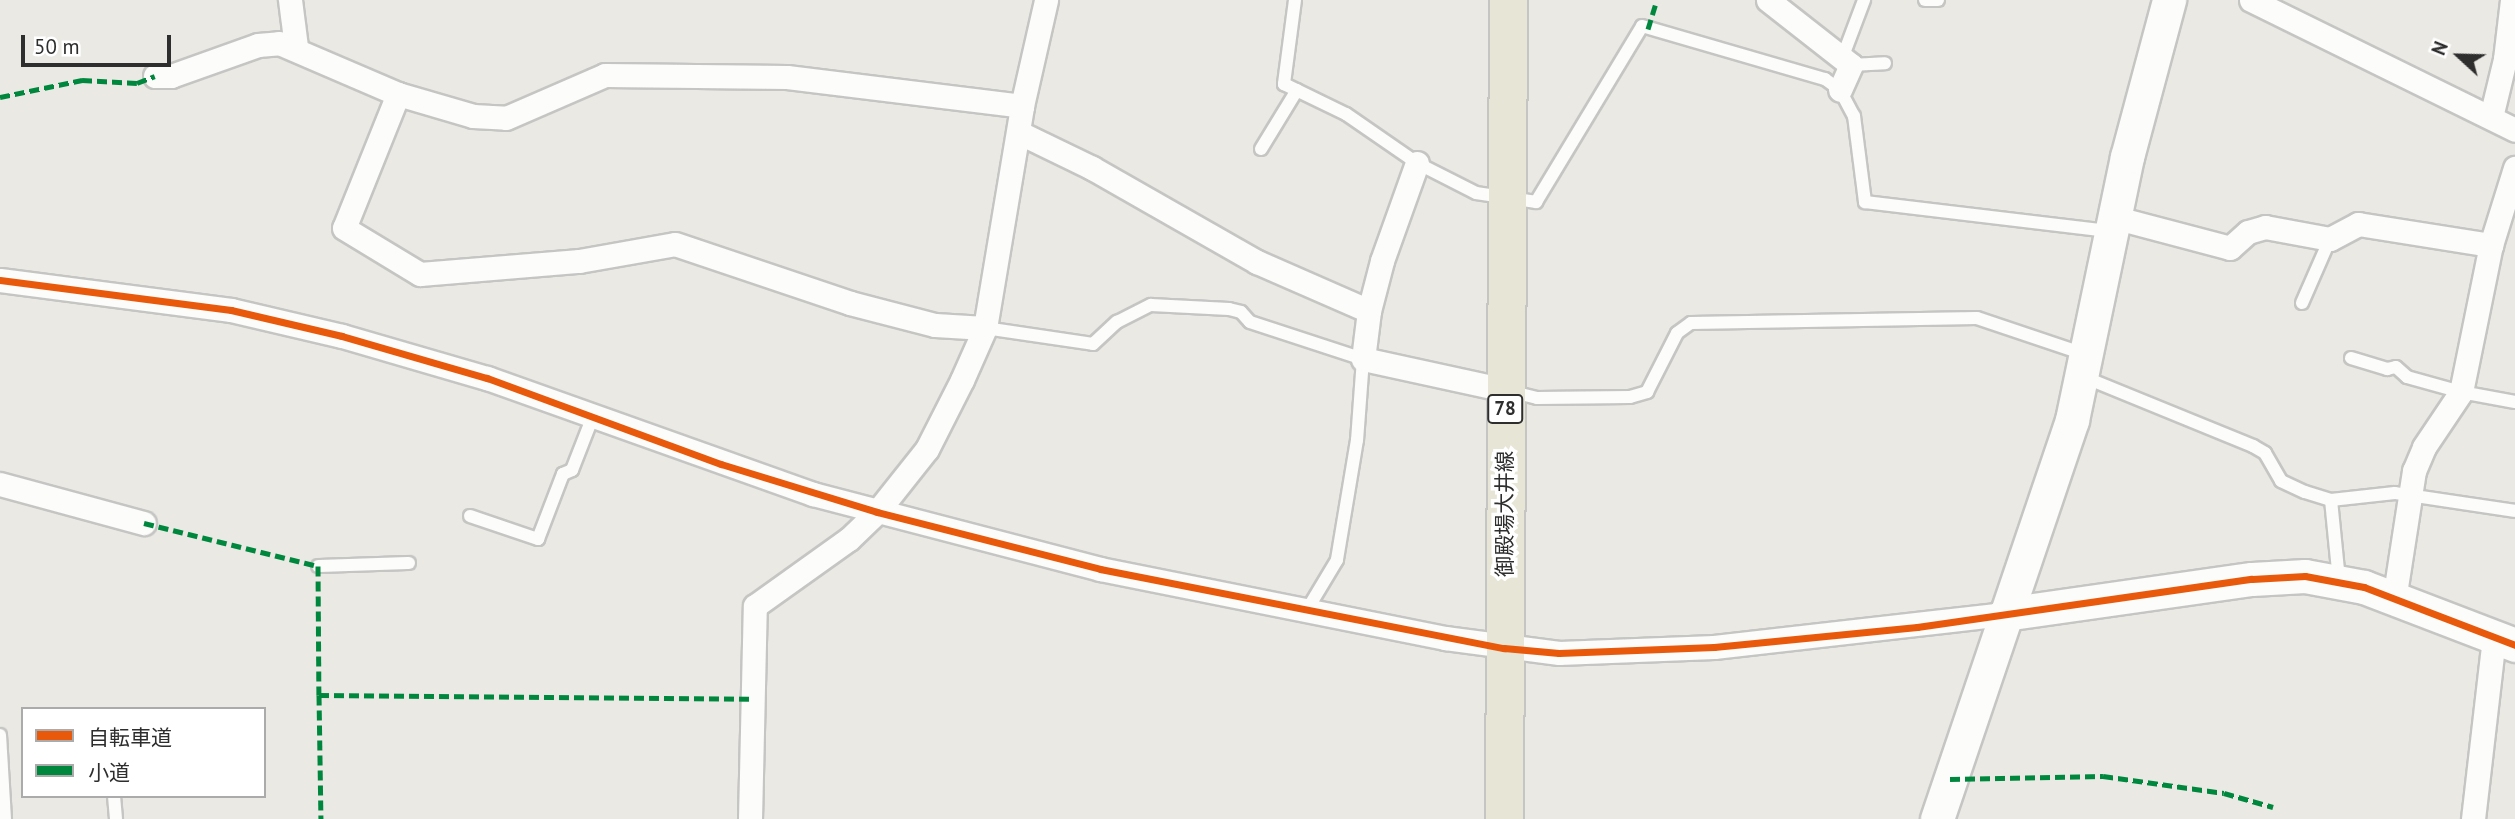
<!DOCTYPE html>
<html>
<head>
<meta charset="utf-8">
<style>
	body { margin:0 }
	#map { position:relative; width:2515px; height:819px; overflow:hidden; background:#ebe9e4; font-family:"PT Sans","Noto Sans JP",sans-serif }
	div>[style] { position:absolute }
	.roads { filter:drop-shadow(2px 0 #c5c5c4) drop-shadow(-2px 0 #c5c5c4) drop-shadow(0 2px #c5c5c4) drop-shadow(0 -2px #c5c5c4) }
	.lane>* { height:12px; margin:-6px; padding:0 6px; transform-origin:6px; border-radius:6px; background:#fcfcfb }
	.street>* { height:23px; margin:-11.5px; padding:0 11.5px; transform-origin:11.5px; border-radius:11.5px; background:#fcfcfb }
	.secondary>* { height:33px; margin:-16.5px; padding:0 16.5px; transform-origin:16.5px; border-radius:16.5px; background:#fcfcfb }
	.primary>* { height:37px; margin:-18.5px; padding:0 18.5px; transform-origin:18.5px; border-radius:18.5px; background:#e7e5d6 }
	.quiet>* { height:5px; margin-top:-2.5px; transform-origin:0; background:repeating-linear-gradient(90deg,#00873e 0 10px,transparent 0 15px) }
	.cycleway>* { height:7px; margin:-3.5px; padding:0 3.5px; transform-origin:3.5px; border-radius:3.5px; background:#e8590c }
	span { translate:-50% -50%; white-space:nowrap; text-align:center; line-height:1.15; -webkit-text-stroke:7px #fff; paint-order:stroke }
	.shield-label span { padding:2px 5px; background:#fff; border:2px solid; border-radius:5px; -webkit-text-stroke-width:0 }
	.shield-label { font-size:19px; color:#2e2e2e; font-weight:700 }
	.street-label { font-size:21px; color:#2e2e2e }
	.legend { position:absolute; left:21px; top:707px; width:245px; height:91px; box-sizing:border-box; background:#fff; border:2px solid #ababab; margin:0; padding:9px 12px; list-style:none; font-size:21px; color:#2e2e2e }
	.legend li { display:flex; align-items:center; gap:14px; height:35px }
	.legend b { width:35px; border:2px solid #ababab }
	.north { position:absolute; left:2424px; top:21px; width:70px; height:70px; -webkit-text-stroke:5px #fff; paint-order:stroke; rotate:292deg; font-size:19px; font-weight:700; line-height:28px; text-align:center; color:#2e2e2e }
	.north::after { content:''; display:block; margin:auto; width:24px; height:32px; background:#2e2e2e; clip-path:polygon(50% 0,100% 100%,50% 72%,0 100%) }
	.scale { position:absolute; left:21px; top:35px; width:150px; height:32px; box-sizing:border-box; border:4px solid #2e2e2e; border-top:0; padding-left:9px; font-size:21px; line-height:24px; white-space:nowrap; color:#2e2e2e; -webkit-text-stroke:5px #fff; paint-order:stroke }
</style>
</head>
<body>
<div id="map">
	<div class="roads">
		<div class="lane">
			<i style="left:1295px;top:0;width:85px;rotate:97.5deg"></i>
			<i style="left:1284px;top:84px;width:69px;rotate:25.8deg"></i>
			<i style="left:1346px;top:114px;width:86px;rotate:34.6deg"></i>
			<i style="left:1417px;top:163px;width:66px;rotate:27deg"></i>
			<i style="left:1476px;top:193px;width:61px;rotate:8.5deg"></i>
			<i style="left:1536px;top:202px;width:205px;rotate:-58.9deg"></i>
			<i style="left:1642px;top:26px;width:191px;rotate:16.2deg"></i>
			<i style="left:1825px;top:79px;width:19px;rotate:36deg"></i>
			<i style="left:1840px;top:90px;width:30px;rotate:62deg"></i>
			<i style="left:1854px;top:116px;width:87px;rotate:82.7deg"></i>
			<i style="left:1865px;top:202px;width:247px;rotate:6.8deg"></i>
			<i style="left:1925px;top:0;width:13px"></i>
			<i style="left:1843px;top:56px;width:60px;rotate:-69.4deg"></i>
			<i style="left:1851px;top:65px;width:34px;rotate:-3deg"></i>
			<i style="left:1261px;top:149px;width:69px;rotate:-58.6deg"></i>
			<i style="left:2302px;top:303px;width:70px;rotate:-66.4deg"></i>
			<i style="left:985px;top:328px;width:109px;rotate:8.4deg"></i>
			<i style="left:1093px;top:344px;width:33px;rotate:-43deg"></i>
			<i style="left:1117px;top:322px;width:38px;rotate:-27deg"></i>
			<i style="left:1151px;top:305px;width:78px;rotate:2.9deg"></i>
			<i style="left:1229px;top:309px;width:12px;rotate:14deg"></i>
			<i style="left:1241px;top:312px;width:13px;rotate:48deg"></i>
			<i style="left:1250px;top:322px;width:119px;rotate:18.1deg"></i>
			<i style="left:1363px;top:359px;width:81px;rotate:94.2deg"></i>
			<i style="left:1357px;top:440px;width:122px;rotate:99.5deg"></i>
			<i style="left:1337px;top:560px;width:58px;rotate:121deg"></i>
			<i style="left:2351px;top:358px;width:38px;rotate:17deg"></i>
			<i style="left:2387px;top:369px;width:9px;rotate:-13deg"></i>
			<i style="left:2396px;top:367px;width:15px;rotate:42deg"></i>
			<i style="left:2407px;top:377px;width:56px;rotate:15.5deg"></i>
			<i style="left:2461px;top:392px;width:55px;rotate:10.5deg"></i>
			<i style="left:2084px;top:377px;width:183px;rotate:22.2deg"></i>
			<i style="left:2253px;top:446px;width:14px;rotate:30deg"></i>
			<i style="left:2265px;top:453px;width:32px;rotate:60deg"></i>
			<i style="left:2281px;top:481px;width:26px;rotate:25deg"></i>
			<i style="left:2305px;top:492px;width:27px;rotate:17deg"></i>
			<i style="left:2331px;top:500px;width:64px;rotate:-6.2deg"></i>
			<i style="left:2395px;top:493px;width:121px;rotate:8.5deg"></i>
			<i style="left:1509px;top:391px;width:29px;rotate:14deg"></i>
			<i style="left:1537px;top:398px;width:93px;rotate:-0.6deg"></i>
			<i style="left:1630px;top:397px;width:18px;rotate:-16deg"></i>
			<i style="left:1647px;top:392px;width:66px;rotate:-63deg"></i>
			<i style="left:1677px;top:333px;width:17px;rotate:-36deg"></i>
			<i style="left:1691px;top:323px;width:286px;rotate:-1deg"></i>
			<i style="left:1977px;top:318px;width:113px;rotate:18.6deg"></i>
			<i style="left:2331px;top:500px;width:80px;rotate:84.3deg"></i>
			<i style="left:470px;top:516px;width:72px;rotate:18.7deg"></i>
			<i style="left:538px;top:539px;width:70px;rotate:-69deg"></i>
			<i style="left:563px;top:474px;width:10px;rotate:-24deg"></i>
			<i style="left:572px;top:470px;width:58px;rotate:-68.7deg"></i>
			<i style="left:318px;top:566px;width:91px;rotate:-1.9deg"></i>
			<i style="left:0;top:735px;width:84px;rotate:86.6deg"></i>
			<i style="left:114px;top:796px;width:23px;rotate:85deg"></i>
		</div>
		<div class="street">
			<i style="left:290px;top:0;width:47px;rotate:82.7deg"></i>
			<i style="left:1768px;top:0;width:105px;rotate:38.1deg"></i>
			<i style="left:1851px;top:65px;width:27px;rotate:114deg"></i>
			<i style="left:2251px;top:0;width:294px;rotate:26.2deg"></i>
			<i style="left:155px;top:76px;width:16px"></i>
			<i style="left:171px;top:76px;width:92px;rotate:-19.6deg"></i>
			<i style="left:258px;top:45px;width:21px;rotate:-5deg"></i>
			<i style="left:279px;top:43px;width:129px;rotate:23.2deg"></i>
			<i style="left:398px;top:94px;width:78px;rotate:16.3deg"></i>
			<i style="left:473px;top:116px;width:33px;rotate:3deg"></i>
			<i style="left:506px;top:118px;width:108px;rotate:-23.5deg"></i>
			<i style="left:605px;top:75px;width:182px;rotate:0.6deg"></i>
			<i style="left:787px;top:77px;width:237px;rotate:7deg"></i>
			<i style="left:398px;top:94px;width:144px;rotate:111.9deg"></i>
			<i style="left:344px;top:228px;width:89px;rotate:31.2deg"></i>
			<i style="left:420px;top:274px;width:160px;rotate:-4.7deg"></i>
			<i style="left:579px;top:261px;width:97px;rotate:-10deg"></i>
			<i style="left:675px;top:244px;width:185px;rotate:18.6deg"></i>
			<i style="left:850px;top:303px;width:88px;rotate:14.5deg"></i>
			<i style="left:935px;top:325px;width:50px;rotate:3.4deg"></i>
			<i style="left:2491px;top:117px;width:60px;rotate:-76.4deg"></i>
			<i style="left:2505px;top:59px;width:59px;rotate:-83.2deg"></i>
			<i style="left:1020px;top:133px;width:80px;rotate:25.9deg"></i>
			<i style="left:1092px;top:168px;width:190px;rotate:29.7deg"></i>
			<i style="left:1257px;top:262px;width:122px;rotate:23.6deg"></i>
			<i style="left:1417px;top:163px;width:104px;rotate:109.7deg"></i>
			<i style="left:1382px;top:261px;width:52px;rotate:104.6deg"></i>
			<i style="left:1369px;top:311px;width:48px;rotate:97.1deg"></i>
			<i style="left:1363px;top:359px;width:145px;rotate:12.3deg"></i>
			<i style="left:2113px;top:217px;width:121px;rotate:14.8deg"></i>
			<i style="left:2230px;top:248px;width:24px;rotate:-42deg"></i>
			<i style="left:2248px;top:232px;width:18px;rotate:-16deg"></i>
			<i style="left:2265px;top:227px;width:66px;rotate:10.5deg"></i>
			<i style="left:2330px;top:239px;width:32px;rotate:-28deg"></i>
			<i style="left:2358px;top:224px;width:135px;rotate:9deg"></i>
			<i style="left:0;top:280px;width:233px;rotate:7.4deg"></i>
			<i style="left:231px;top:310px;width:114px;rotate:13.2deg"></i>
			<i style="left:342px;top:336px;width:151px;rotate:16.2deg"></i>
			<i style="left:487px;top:378px;width:346px;rotate:19.6deg"></i>
			<i style="left:813px;top:494px;width:297px;rotate:14.6deg"></i>
			<i style="left:1100px;top:569px;width:352px;rotate:11.3deg"></i>
			<i style="left:1445px;top:638px;width:115px;rotate:7.5deg"></i>
			<i style="left:1559px;top:653px;width:155px;rotate:-2.2deg"></i>
			<i style="left:1714px;top:647px;width:293px;rotate:-6.5deg"></i>
			<i style="left:0;top:484px;width:149px;rotate:15.2deg"></i>
			<i style="left:2394px;top:600px;width:131px;rotate:-81.2deg"></i>
			<i style="left:2414px;top:471px;width:26px;rotate:-67deg"></i>
			<i style="left:2424px;top:447px;width:66px;rotate:-56.1deg"></i>
			<i style="left:2461px;top:392px;width:150px;rotate:-78.5deg"></i>
			<i style="left:2491px;top:245px;width:81px;rotate:-72.7deg"></i>
			<i style="left:750px;top:819px;width:213px;rotate:-88.7deg"></i>
			<i style="left:755px;top:606px;width:115px;rotate:-35.5deg"></i>
			<i style="left:849px;top:539px;width:39px;rotate:-44deg"></i>
			<i style="left:877px;top:512px;width:80px;rotate:-51.6deg"></i>
			<i style="left:927px;top:449px;width:77px;rotate:-63.1deg"></i>
			<i style="left:962px;top:380px;width:57px;rotate:-66.1deg"></i>
			<i style="left:985px;top:328px;width:225px;rotate:-80.5deg"></i>
			<i style="left:1022px;top:106px;width:109px;rotate:-77.2deg"></i>
			<i style="left:2473px;top:819px;width:183px;rotate:-83.4deg"></i>
		</div>
		<div class="secondary">
			<i style="left:2005px;top:614px;width:249px;rotate:-8.1deg"></i>
			<i style="left:2252px;top:579px;width:53px;rotate:-3.2deg"></i>
			<i style="left:2305px;top:576px;width:60px;rotate:10.6deg"></i>
			<i style="left:2364px;top:587px;width:162px;rotate:21deg"></i>
			<i style="left:1937px;top:819px;width:421px;rotate:-71.3deg"></i>
			<i style="left:2072px;top:420px;width:269px;rotate:-78.2deg"></i>
			<i style="left:2127px;top:157px;width:163px;rotate:-75deg"></i>
		</div>
		<div class="primary">
			<i style="left:1504px;top:819px;width:819px;rotate:-89.72deg"></i>
		</div>
	</div>
	<div class="quiet">
		<i style="left:1648px;top:29px;width:30px;rotate:-73deg"></i>
		<i style="left:0;top:97px;width:84px;rotate:-11.7deg"></i>
		<i style="left:82px;top:80px;width:55px;rotate:3.1deg"></i>
		<i style="left:137px;top:83px;width:19px;rotate:-21deg"></i>
		<i style="left:144px;top:523px;width:179px;rotate:13.9deg"></i>
		<i style="left:318px;top:566px;width:129px;rotate:89.6deg"></i>
		<i style="left:319px;top:695px;width:431px;rotate:0.5deg"></i>
		<i style="left:319px;top:695px;width:124px;rotate:89.1deg"></i>
		<i style="left:1950px;top:779px;width:153px;rotate:-1.1deg"></i>
		<i style="left:2103px;top:776px;width:122px;rotate:8deg"></i>
		<i style="left:2224px;top:793px;width:51px;rotate:15.9deg"></i>
	</div>
	<div class="cycleway">
		<i style="left:0;top:280px;width:233px;rotate:7.4deg"></i>
		<i style="left:231px;top:310px;width:114px;rotate:13.2deg"></i>
		<i style="left:342px;top:336px;width:151px;rotate:16.2deg"></i>
		<i style="left:487px;top:378px;width:249px;rotate:20.2deg"></i>
		<i style="left:721px;top:464px;width:163px;rotate:17.1deg"></i>
		<i style="left:877px;top:512px;width:230px;rotate:14.3deg"></i>
		<i style="left:1100px;top:569px;width:412px;rotate:11.1deg"></i>
		<i style="left:1504px;top:648px;width:55px;rotate:5.2deg"></i>
		<i style="left:1559px;top:653px;width:155px;rotate:-2.2deg"></i>
		<i style="left:1714px;top:647px;width:204px;rotate:-5.6deg"></i>
		<i style="left:1917px;top:627px;width:338px;rotate:-8.2deg"></i>
		<i style="left:2252px;top:579px;width:53px;rotate:-3.2deg"></i>
		<i style="left:2305px;top:576px;width:60px;rotate:10.6deg"></i>
		<i style="left:2364px;top:587px;width:162px;rotate:21deg"></i>
	</div>
	<div class="shield-label">
		<span style="left:1505px;top:409px">78</span>
	</div>
	<div class="street-label">
		<span style="left:1505px;top:514px;rotate:-90deg">御殿場大井線</span>
	</div>
	<ul class="legend">
	<li><b style="height:9px;background:#e8590c"></b>自転車道</li>
	<li><b style="height:9px;background:#00873e"></b>小道</li>
	</ul>
	<div class="north">N</div>
	<div class="scale">50 m</div>
</div>
</body>
</html>
